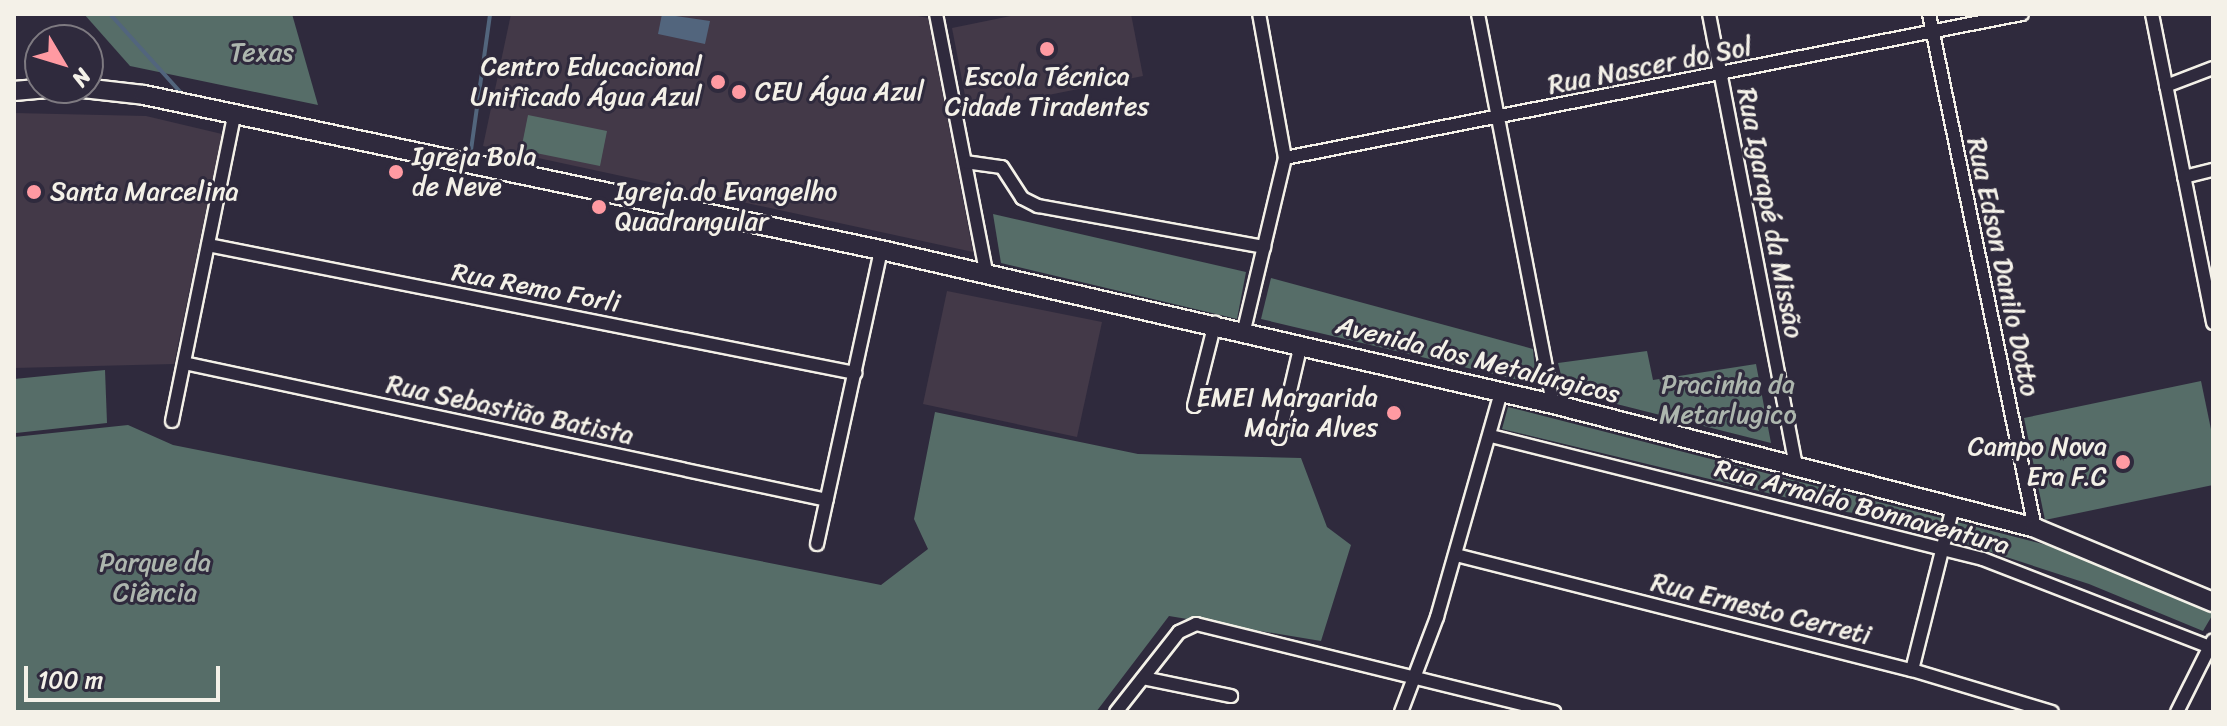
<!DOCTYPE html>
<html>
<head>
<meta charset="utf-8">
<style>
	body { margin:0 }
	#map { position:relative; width:2227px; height:726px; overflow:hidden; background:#2f2a3d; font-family:Sriracha,sans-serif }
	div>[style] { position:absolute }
	.built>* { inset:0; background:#433948 }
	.green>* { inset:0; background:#566d68 }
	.water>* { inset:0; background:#52657d }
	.stream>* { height:4px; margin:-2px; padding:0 2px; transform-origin:2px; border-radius:2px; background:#52657d }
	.roads { filter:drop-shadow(2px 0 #f4f1e8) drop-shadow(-2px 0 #f4f1e8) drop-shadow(0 2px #f4f1e8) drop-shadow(0 -2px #f4f1e8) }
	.minor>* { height:12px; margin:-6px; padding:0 6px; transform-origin:6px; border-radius:6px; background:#2f2a3d }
	.secondary>* { height:18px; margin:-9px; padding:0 9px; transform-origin:9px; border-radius:9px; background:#2f2a3d }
	.dots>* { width:22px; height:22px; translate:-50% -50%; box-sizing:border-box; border:4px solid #2f2a3d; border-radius:50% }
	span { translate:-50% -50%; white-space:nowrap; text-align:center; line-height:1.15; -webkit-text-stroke:6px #2f2a3d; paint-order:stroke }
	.park-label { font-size:26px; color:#adb6ae }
	.street-label { font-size:26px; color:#f4f1e8 }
	.poi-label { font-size:26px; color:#f4f1e8 }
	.right { translate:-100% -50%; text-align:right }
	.left { translate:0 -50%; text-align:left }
	.frame { position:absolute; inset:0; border:16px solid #f4f1e8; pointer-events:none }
	.north { position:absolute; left:24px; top:24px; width:80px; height:80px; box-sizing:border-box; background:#2f2a3d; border:2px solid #7e7a81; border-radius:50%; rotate:128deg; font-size:22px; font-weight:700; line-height:32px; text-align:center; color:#f4f1e8 }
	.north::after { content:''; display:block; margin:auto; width:28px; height:36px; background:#ff9aa2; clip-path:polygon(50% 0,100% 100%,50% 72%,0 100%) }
	.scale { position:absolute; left:24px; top:666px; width:196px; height:36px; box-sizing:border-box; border:4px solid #f4f1e8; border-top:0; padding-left:10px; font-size:24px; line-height:28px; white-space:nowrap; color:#f4f1e8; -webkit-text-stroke:6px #2f2a3d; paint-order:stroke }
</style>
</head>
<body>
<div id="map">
	<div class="built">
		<i style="clip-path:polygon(511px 14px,908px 14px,928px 18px,973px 252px,483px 146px)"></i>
		<i style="clip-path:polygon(1020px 14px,1131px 14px,1143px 76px,968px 111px,952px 28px)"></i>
		<i style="clip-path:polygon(14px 113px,146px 116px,222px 134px,174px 364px,14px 368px)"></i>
		<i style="clip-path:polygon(947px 291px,1102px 322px,1077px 437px,923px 404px)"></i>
	</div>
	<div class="green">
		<i style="clip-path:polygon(84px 14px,292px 14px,318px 105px,130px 66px)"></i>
		<i style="clip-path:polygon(528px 115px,607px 131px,600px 166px,521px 150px)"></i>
		<i style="clip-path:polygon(993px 214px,1246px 272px,1237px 319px,1001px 263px)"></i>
		<i style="clip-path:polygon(1271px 278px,1533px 349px,1536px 384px,1261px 319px)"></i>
		<i style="clip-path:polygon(1647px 351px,1653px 380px,1756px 364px,1771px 443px,1565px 391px,1558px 363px)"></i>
		<i style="clip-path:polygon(105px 370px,107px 423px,16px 433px,14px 379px)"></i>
		<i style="clip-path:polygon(2201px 381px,2213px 439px,2213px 485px,2045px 520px,2024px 418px)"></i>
		<i style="clip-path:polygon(1508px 407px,2058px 548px,2213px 614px,2203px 631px,2089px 584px,1880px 516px,1846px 512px,1502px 429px)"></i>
		<i style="clip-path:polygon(935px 412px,1138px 454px,1301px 458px,1327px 527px,1351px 545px,1321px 641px,1169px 616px,1096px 712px,14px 712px,14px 437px,128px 425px,173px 445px,881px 585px,928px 549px,914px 519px)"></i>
	</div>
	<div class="water">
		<i style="clip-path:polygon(662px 14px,710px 21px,705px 44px,658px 34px)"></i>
	</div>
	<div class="stream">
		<i style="left:110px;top:14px;width:108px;rotate:48deg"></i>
		<i style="left:471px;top:150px;width:137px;rotate:-82deg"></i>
	</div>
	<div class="roads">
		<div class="minor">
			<i style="left:936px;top:14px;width:267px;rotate:79deg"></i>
			<i style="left:1478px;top:14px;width:397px;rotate:79.1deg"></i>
			<i style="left:1709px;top:14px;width:461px;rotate:79.1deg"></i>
			<i style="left:1929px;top:14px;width:525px;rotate:78.35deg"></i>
			<i style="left:2152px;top:14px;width:315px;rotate:78.8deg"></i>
			<i style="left:2166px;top:86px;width:50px;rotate:-21deg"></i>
			<i style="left:1285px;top:158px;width:751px;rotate:-11.06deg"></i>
			<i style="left:965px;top:162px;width:37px;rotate:8deg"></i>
			<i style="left:1002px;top:167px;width:37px;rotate:57deg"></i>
			<i style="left:1022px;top:198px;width:18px;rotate:27deg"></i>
			<i style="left:1038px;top:206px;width:230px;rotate:10.3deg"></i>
			<i style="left:2184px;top:177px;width:30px;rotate:-14deg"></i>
			<i style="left:208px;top:245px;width:660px;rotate:11.19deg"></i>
			<i style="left:1244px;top:330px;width:177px;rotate:-76.6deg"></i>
			<i style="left:1285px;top:158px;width:146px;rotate:-100.2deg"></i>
			<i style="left:184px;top:363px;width:657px;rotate:12.03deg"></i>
			<i style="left:1194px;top:406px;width:86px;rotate:-75.8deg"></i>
			<i style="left:172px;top:421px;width:310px;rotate:-78.5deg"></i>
			<i style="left:1491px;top:436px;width:507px;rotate:14.04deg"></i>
			<i style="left:1983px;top:559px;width:247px;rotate:21.2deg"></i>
			<i style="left:1279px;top:438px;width:97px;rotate:-76.8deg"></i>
			<i style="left:817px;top:544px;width:301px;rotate:-77.7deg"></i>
			<i style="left:1456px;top:555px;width:470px;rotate:14.2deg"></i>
			<i style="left:1912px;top:670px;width:146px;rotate:16.7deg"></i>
			<i style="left:1912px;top:670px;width:168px;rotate:-75.9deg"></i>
			<i style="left:1143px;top:678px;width:90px;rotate:11.6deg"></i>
			<i style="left:1116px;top:712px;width:102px;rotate:-51.8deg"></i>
			<i style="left:1179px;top:632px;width:19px;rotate:-25deg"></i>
			<i style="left:1196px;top:624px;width:369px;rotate:13.8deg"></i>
			<i style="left:1401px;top:712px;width:102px;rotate:-69.2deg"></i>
			<i style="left:1437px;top:617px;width:234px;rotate:-74.1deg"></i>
			<i style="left:2177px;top:712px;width:80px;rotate:-63.4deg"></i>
		</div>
		<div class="secondary">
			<i style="left:83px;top:88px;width:61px;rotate:6.5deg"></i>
			<i style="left:144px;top:95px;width:753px;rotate:11.88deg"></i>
			<i style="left:881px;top:250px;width:689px;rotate:12.91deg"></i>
			<i style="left:1553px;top:404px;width:498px;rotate:14.4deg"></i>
			<i style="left:2035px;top:528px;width:193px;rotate:22.6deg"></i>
			<i style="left:14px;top:91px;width:34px;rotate:-5deg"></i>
		</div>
	</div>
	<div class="dots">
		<i style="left:1047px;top:49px;background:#ff9aa2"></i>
		<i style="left:718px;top:82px;background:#ff9aa2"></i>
		<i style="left:739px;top:92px;background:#ff9aa2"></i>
		<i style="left:396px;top:172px;background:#ff9aa2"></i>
		<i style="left:34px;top:192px;background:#ff9aa2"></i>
		<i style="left:599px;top:207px;background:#ff9aa2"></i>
		<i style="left:1394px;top:413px;background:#ff9aa2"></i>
		<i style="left:2123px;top:462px;background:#ff9aa2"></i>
	</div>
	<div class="park-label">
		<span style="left:262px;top:53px">Texas</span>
		<span style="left:1728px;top:400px">Pracinha da<br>Metarlugico</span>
		<span style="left:155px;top:578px">Parque da<br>Ciência</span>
	</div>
	<div class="street-label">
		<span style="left:1650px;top:66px;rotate:-11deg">Rua Nascer do Sol</span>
		<span style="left:1770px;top:213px;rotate:79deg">Rua Igarapé da Missão</span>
		<span style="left:2003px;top:267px;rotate:78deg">Rua Edson Danilo Dotto</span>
		<span style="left:536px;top:288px;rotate:11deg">Rua Remo Forli</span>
		<span style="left:1478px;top:360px;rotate:14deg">Avenida dos Metalúrgicos</span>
		<span style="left:510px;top:410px;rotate:12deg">Rua Sebastião Batista</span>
		<span style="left:1862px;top:507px;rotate:15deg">Rua Arnaldo Bonnaventura</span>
		<span style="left:1761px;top:609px;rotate:14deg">Rua Ernesto Cerreti</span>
	</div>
	<div class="poi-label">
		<span class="right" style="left:702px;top:82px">Centro Educacional<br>Unificado Água Azul</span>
		<span style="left:1047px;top:92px">Escola Técnica<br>Cidade Tiradentes</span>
		<span class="left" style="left:755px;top:92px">CEU Água Azul</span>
		<span class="left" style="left:412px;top:172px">Igreja Bola<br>de Neve</span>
		<span class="left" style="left:50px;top:192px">Santa Marcelina</span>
		<span class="left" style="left:615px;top:207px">Igreja do Evangelho<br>Quadrangular</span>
		<span class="right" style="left:1378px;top:413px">EMEI Margarida<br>Maria Alves</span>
		<span class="right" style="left:2107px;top:462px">Campo Nova<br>Era F.C</span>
	</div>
	<div class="frame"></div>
	<div class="north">N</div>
	<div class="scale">100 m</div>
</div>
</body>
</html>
